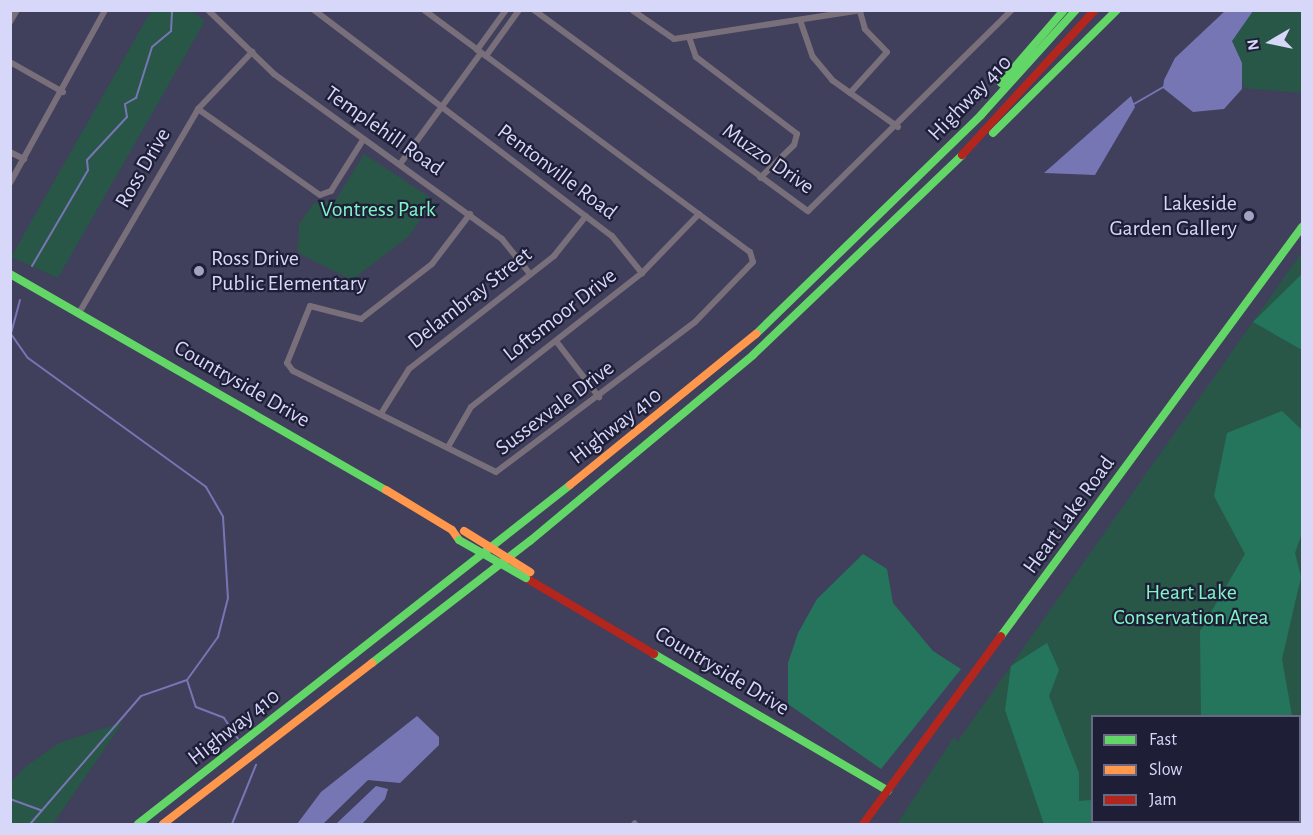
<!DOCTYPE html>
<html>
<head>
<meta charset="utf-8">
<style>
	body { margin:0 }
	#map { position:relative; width:1313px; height:835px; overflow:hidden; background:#403f5c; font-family:"Alegreya Sans",sans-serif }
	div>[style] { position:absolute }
	.green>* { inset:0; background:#285748 }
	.forest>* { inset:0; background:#25755c }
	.water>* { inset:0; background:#7776b4 }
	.stream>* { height:2px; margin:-1px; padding:0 1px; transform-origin:1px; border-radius:1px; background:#7776b4 }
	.street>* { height:6px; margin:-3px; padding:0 3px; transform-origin:3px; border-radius:3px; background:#786f7a }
	.fast>* { height:8px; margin:-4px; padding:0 4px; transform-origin:4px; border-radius:4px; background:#63d668 }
	.slow>* { height:8px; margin:-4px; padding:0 4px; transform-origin:4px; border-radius:4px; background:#ff974d }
	.jam>* { height:8px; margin:-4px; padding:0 4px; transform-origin:4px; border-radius:4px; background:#b3261e }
	.fast-bridge>* { height:8px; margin:-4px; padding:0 4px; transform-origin:4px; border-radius:4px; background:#63d668 }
	.slow-bridge>* { height:8px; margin:-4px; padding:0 4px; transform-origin:4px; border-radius:4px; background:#ff974d }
	.dots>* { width:16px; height:16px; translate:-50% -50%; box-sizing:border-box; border:3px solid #1f1e37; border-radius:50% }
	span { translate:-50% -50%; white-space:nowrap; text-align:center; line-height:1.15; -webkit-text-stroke:4.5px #1f1e37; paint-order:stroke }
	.street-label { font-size:22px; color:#d6d7f9 }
	.poi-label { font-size:22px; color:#d6d7f9 }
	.right { translate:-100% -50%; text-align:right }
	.left { translate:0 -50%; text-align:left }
	.park-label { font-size:22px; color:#80f6c4 }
	.frame { position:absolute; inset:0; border:12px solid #d6d7f9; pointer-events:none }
	.legend { position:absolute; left:1091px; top:715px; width:210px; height:108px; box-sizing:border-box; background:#1f1e37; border:2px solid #686885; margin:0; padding:8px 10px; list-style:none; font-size:18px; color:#d6d7f9 }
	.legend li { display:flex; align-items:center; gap:12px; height:30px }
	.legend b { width:30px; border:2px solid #686885 }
	.north { position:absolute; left:1241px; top:12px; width:60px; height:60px; -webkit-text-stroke:4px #1f1e37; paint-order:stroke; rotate:261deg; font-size:16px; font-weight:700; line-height:24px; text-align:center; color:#d6d7f9 }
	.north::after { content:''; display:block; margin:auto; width:21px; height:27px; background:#d6d7f9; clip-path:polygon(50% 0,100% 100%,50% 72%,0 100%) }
</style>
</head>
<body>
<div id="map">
	<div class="green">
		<i style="clip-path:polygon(151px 11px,191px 11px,205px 21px,58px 278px,11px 257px)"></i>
		<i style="clip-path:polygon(1243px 11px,1302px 11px,1302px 93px,1244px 88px,1232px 41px)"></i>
		<i style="clip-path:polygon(364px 154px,434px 200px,409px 236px,352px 280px,298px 253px,299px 224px,314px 203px,335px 201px)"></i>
		<i style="clip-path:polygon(evenodd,1302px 252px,1302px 824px,897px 824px,954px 737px,958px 741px,1302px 252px,1092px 716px,1300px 716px,1300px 822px,1092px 822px,1092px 716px)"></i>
		<i style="clip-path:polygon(123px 722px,53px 824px,11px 824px,11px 782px,25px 767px,59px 743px)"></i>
	</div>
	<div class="forest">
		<i style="clip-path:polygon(1302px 274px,1302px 350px,1253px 322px)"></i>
		<i style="clip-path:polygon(1282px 411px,1302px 430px,1302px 533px,1295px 553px,1301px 577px,1282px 659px,1292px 716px,1201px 716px,1200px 631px,1245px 554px,1214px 496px,1227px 433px)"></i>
		<i style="clip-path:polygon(863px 554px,887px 569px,893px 603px,933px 651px,961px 669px,881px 769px,788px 704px,788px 663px,798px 633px,817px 599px)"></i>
		<i style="clip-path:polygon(1047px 643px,1059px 670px,1049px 696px,1079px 773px,1079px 801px,1092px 800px,1092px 822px,1193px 824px,1044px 824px,1005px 710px,1011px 666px)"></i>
	</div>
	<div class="water">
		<i style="clip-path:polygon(1226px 10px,1253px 11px,1232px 41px,1242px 63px,1242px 89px,1224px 109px,1193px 112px,1163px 88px,1164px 80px,1175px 58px)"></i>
		<i style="clip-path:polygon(1131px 96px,1135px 107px,1095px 175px,1044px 173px)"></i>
		<i style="clip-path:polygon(417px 716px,439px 737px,439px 745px,400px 783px,368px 780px,323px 824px,297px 824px,321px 792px)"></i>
		<i style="clip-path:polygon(376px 786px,388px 789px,385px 799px,362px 824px,336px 824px)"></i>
	</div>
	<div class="stream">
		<i style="left:1134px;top:104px;width:36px;rotate:-30deg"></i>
		<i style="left:32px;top:266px;width:111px;rotate:-59.7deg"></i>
		<i style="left:88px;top:170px;width:10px;rotate:-96deg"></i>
		<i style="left:87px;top:160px;width:59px;rotate:-47.1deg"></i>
		<i style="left:127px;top:117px;width:13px;rotate:-99deg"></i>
		<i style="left:125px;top:104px;width:13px;rotate:-29deg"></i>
		<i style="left:136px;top:98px;width:53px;rotate:-72.6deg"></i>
		<i style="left:152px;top:47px;width:25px;rotate:-40deg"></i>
		<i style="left:171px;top:31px;width:20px;rotate:-87deg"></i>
		<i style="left:20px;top:300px;width:35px;rotate:105deg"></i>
		<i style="left:11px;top:334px;width:29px;rotate:55deg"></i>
		<i style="left:28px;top:358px;width:220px;rotate:35.9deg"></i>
		<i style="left:206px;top:487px;width:34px;rotate:60deg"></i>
		<i style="left:223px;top:517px;width:81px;rotate:86.5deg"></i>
		<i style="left:228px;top:598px;width:40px;rotate:104.4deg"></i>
		<i style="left:218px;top:637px;width:53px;rotate:125.8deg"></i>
		<i style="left:187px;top:680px;width:49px;rotate:160.8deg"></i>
		<i style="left:141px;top:696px;width:169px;rotate:130.9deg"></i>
		<i style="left:187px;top:680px;width:28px;rotate:72deg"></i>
		<i style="left:196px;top:707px;width:30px;rotate:21deg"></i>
		<i style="left:224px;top:718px;width:25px;rotate:56deg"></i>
		<i style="left:10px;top:799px;width:33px;rotate:20deg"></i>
		<i style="left:232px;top:824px;width:64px;rotate:-67.9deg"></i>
	</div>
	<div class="street">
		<i style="left:208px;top:10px;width:92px;rotate:44.1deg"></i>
		<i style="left:274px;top:74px;width:281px;rotate:35.9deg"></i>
		<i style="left:502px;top:239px;width:45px;rotate:51.3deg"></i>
		<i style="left:314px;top:10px;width:374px;rotate:37.2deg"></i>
		<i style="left:612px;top:236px;width:48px;rotate:51deg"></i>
		<i style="left:424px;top:10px;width:406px;rotate:36.6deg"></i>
		<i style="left:750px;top:252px;width:10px;rotate:73deg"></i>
		<i style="left:753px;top:262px;width:83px;rotate:134deg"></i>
		<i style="left:695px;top:322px;width:249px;rotate:143deg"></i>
		<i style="left:496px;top:472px;width:227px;rotate:-153.5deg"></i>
		<i style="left:293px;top:371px;width:10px;rotate:-127deg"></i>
		<i style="left:287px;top:363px;width:61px;rotate:-68deg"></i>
		<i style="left:310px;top:306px;width:53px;rotate:14.3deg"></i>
		<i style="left:361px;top:319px;width:90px;rotate:-37.8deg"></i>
		<i style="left:432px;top:264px;width:63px;rotate:-52.8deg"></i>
		<i style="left:534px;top:10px;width:340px;rotate:36.3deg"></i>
		<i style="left:808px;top:211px;width:286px;rotate:-44.6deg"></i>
		<i style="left:632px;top:10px;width:51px;rotate:34.6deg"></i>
		<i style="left:674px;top:39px;width:190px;rotate:-8.8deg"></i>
		<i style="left:800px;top:20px;width:39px;rotate:71deg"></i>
		<i style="left:813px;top:57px;width:30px;rotate:50deg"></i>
		<i style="left:832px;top:80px;width:81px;rotate:35.5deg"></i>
		<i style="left:10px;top:22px;width:14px;rotate:-60deg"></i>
		<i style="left:689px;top:37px;width:21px;rotate:71deg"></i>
		<i style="left:696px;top:57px;width:127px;rotate:37.3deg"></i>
		<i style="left:797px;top:134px;width:11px;rotate:105deg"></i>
		<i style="left:794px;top:145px;width:47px;rotate:135.9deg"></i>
		<i style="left:477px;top:50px;width:49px;rotate:-54.1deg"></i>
		<i style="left:486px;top:56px;width:57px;rotate:-54.3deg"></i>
		<i style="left:10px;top:62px;width:61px;rotate:29.5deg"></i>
		<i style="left:850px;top:93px;width:55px;rotate:-47.9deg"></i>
		<i style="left:887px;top:52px;width:32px;rotate:-134deg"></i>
		<i style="left:865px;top:29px;width:19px;rotate:-106deg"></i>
		<i style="left:198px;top:109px;width:149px;rotate:35.2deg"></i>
		<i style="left:320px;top:195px;width:12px;rotate:-20deg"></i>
		<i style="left:331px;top:191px;width:60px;rotate:-57.9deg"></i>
		<i style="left:10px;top:152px;width:16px;rotate:27deg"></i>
		<i style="left:400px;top:164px;width:137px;rotate:-53.9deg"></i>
		<i style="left:10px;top:183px;width:197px;rotate:-61.2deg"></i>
		<i style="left:79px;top:313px;width:236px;rotate:-59.7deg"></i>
		<i style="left:198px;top:109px;width:79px;rotate:-46.5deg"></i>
		<i style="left:556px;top:341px;width:71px;rotate:52.5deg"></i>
		<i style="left:382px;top:412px;width:51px;rotate:-57.9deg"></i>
		<i style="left:409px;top:369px;width:184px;rotate:-37.9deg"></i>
		<i style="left:554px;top:256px;width:51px;rotate:-51.3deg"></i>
		<i style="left:448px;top:447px;width:46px;rotate:-60.1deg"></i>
		<i style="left:471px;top:407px;width:217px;rotate:-38.1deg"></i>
		<i style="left:642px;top:273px;width:82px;rotate:-46deg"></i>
		<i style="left:634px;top:824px;width:1px;rotate:-45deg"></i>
	</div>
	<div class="fast">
		<i style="left:1001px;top:83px;width:96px;rotate:-49.2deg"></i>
		<i style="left:993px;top:133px;width:175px;rotate:-44.8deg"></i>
		<i style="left:10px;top:274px;width:434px;rotate:29.9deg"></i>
		<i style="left:756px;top:334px;width:314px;rotate:-44.2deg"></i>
		<i style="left:981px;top:115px;width:142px;rotate:-47.9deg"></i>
		<i style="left:1001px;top:636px;width:508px;rotate:-53.65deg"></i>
		<i style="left:654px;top:654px;width:271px;rotate:30.3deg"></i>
		<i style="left:372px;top:663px;width:200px;rotate:-37.7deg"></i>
		<i style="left:530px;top:541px;width:290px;rotate:-39.8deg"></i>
		<i style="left:753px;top:355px;width:289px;rotate:-43.7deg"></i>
		<i style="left:138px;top:824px;width:549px;rotate:-38.12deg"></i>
	</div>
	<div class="slow">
		<i style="left:570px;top:485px;width:240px;rotate:-39.1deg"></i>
		<i style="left:386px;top:490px;width:77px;rotate:31.2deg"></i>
		<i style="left:452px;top:530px;width:12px;rotate:55deg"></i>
		<i style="left:163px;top:824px;width:264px;rotate:-37.6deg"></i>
	</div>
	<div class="jam">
		<i style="left:962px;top:155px;width:197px;rotate:-47.5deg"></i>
		<i style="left:526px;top:578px;width:149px;rotate:30.7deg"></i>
		<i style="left:863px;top:824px;width:233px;rotate:-53.7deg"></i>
	</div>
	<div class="fast-bridge">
		<i style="left:459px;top:540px;width:77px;rotate:29.6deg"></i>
	</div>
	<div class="slow-bridge">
		<i style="left:464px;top:531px;width:78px;rotate:31.8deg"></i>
	</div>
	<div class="dots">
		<i style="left:1249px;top:216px;background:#a2a2c2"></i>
		<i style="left:199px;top:271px;background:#a2a2c2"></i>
	</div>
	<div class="street-label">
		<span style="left:970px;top:98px;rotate:-46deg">Highway 410</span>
		<span style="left:384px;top:131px;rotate:35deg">Templehill Road</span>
		<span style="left:768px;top:159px;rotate:35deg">Muzzo Drive</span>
		<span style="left:143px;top:168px;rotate:-60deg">Ross Drive</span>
		<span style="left:557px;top:172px;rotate:37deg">Pentonville Road</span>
		<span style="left:470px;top:298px;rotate:-38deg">Delambray Street</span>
		<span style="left:560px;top:315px;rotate:-38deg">Loftsmoor Drive</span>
		<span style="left:242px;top:384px;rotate:30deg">Countryside Drive</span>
		<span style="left:555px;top:408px;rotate:-37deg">Sussexvale Drive</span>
		<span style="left:616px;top:426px;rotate:-38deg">Highway 410</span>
		<span style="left:1069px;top:515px;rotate:-54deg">Heart Lake Road</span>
		<span style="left:722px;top:671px;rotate:31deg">Countryside Drive</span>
		<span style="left:234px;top:727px;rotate:-38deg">Highway 410</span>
	</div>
	<div class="poi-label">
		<span class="right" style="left:1237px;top:216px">Lakeside<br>Garden Gallery</span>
		<span class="left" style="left:211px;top:271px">Ross Drive<br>Public Elementary</span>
	</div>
	<div class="park-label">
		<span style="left:378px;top:210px">Vontress Park</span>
		<span style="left:1191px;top:605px">Heart Lake<br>Conservation Area</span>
	</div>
	<div class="frame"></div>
	<ul class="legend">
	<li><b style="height:8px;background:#63d668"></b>Fast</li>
	<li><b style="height:8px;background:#ff974d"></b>Slow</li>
	<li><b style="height:8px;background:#b3261e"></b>Jam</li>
	</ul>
	<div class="north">N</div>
</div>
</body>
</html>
